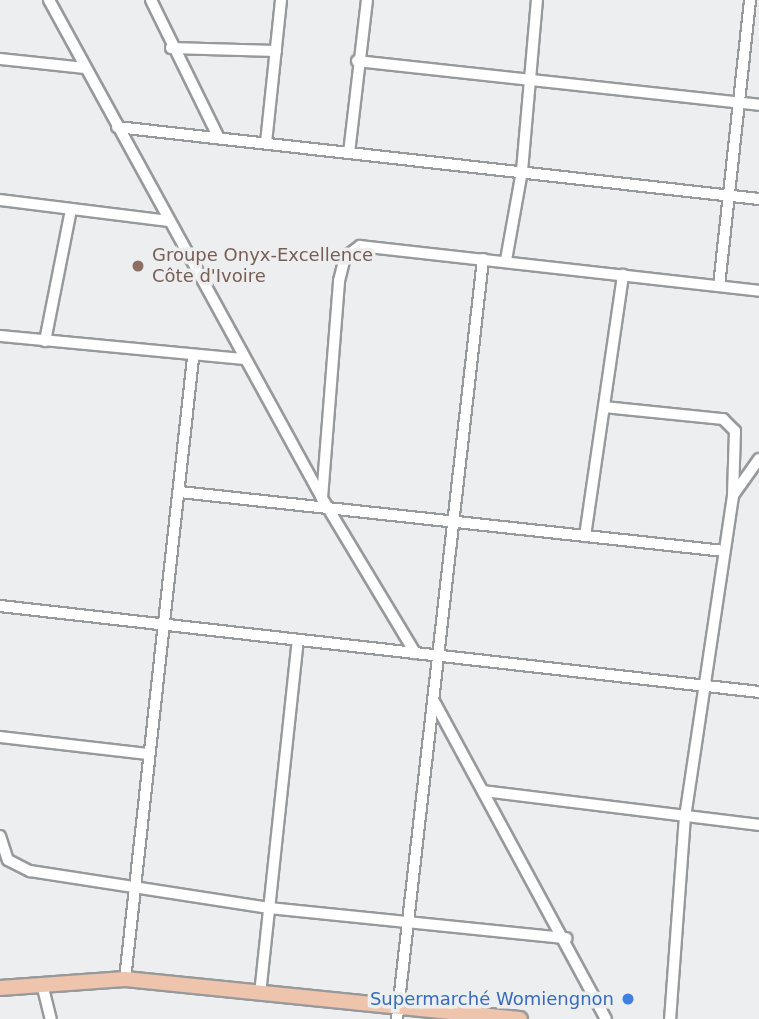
<!DOCTYPE html>
<html>
<head>
<meta charset="utf-8">
<style>
	body { margin:0 }
	#map { position:relative; width:759px; height:1019px; overflow:hidden; background:#eceef0; font-family:"DejaVu Sans",sans-serif }
	div>[style] { position:absolute }
	.roads { filter:drop-shadow(2px 0 #97999b) drop-shadow(-2px 0 #97999b) drop-shadow(0 2px #97999b) drop-shadow(0 -2px #97999b) }
	.minor>* { height:10px; margin:-5px; padding:0 5px; transform-origin:5px; border-radius:5px; background:#fff }
	.major>* { height:14px; margin:-7px; padding:0 7px; transform-origin:7px; border-radius:7px; background:#eec4ad }
	.dots>* { width:19px; height:19px; translate:-50% -50%; box-sizing:border-box; border:4px solid #eceef0; border-radius:50% }
	span { translate:-50% -50%; white-space:nowrap; text-align:center; line-height:1.15; -webkit-text-stroke:7px #eceef0; paint-order:stroke }
	.education-label { font-size:18px; color:#785e54 }
	.left { translate:0 -50%; text-align:left }
	.shop-label { font-size:18px; color:#366cbe }
	.right { translate:-100% -50%; text-align:right }
</style>
</head>
<body>
<div id="map">
	<div class="roads">
		<div class="minor">
			<i style="left:49px;top:0;width:568px;rotate:61.27deg"></i>
			<i style="left:322px;top:498px;width:181px;rotate:59deg"></i>
			<i style="left:151px;top:0;width:154px;rotate:63.8deg"></i>
			<i style="left:171px;top:48px;width:105px;rotate:1.6deg"></i>
			<i style="left:0;top:59px;width:85px;rotate:6deg"></i>
			<i style="left:357px;top:61px;width:404px;rotate:6.2deg"></i>
			<i style="left:117px;top:127px;width:646px;rotate:6.4deg"></i>
			<i style="left:266px;top:143px;width:144px;rotate:-84deg"></i>
			<i style="left:349px;top:153px;width:154px;rotate:-83.3deg"></i>
			<i style="left:0;top:200px;width:169px;rotate:7.1deg"></i>
			<i style="left:506px;top:260px;width:90px;rotate:-79.8deg"></i>
			<i style="left:522px;top:171px;width:172px;rotate:-85deg"></i>
			<i style="left:719px;top:286px;width:288px;rotate:-83.8deg"></i>
			<i style="left:0;top:336px;width:246px;rotate:5.4deg"></i>
			<i style="left:45px;top:341px;width:134px;rotate:-78.8deg"></i>
			<i style="left:604px;top:407px;width:120px;rotate:5.8deg"></i>
			<i style="left:723px;top:419px;width:17px;rotate:45deg"></i>
			<i style="left:735px;top:431px;width:65px;rotate:91.8deg"></i>
			<i style="left:733px;top:496px;width:324px;rotate:98.5deg"></i>
			<i style="left:685px;top:816px;width:204px;rotate:94.2deg"></i>
			<i style="left:180px;top:492px;width:547px;rotate:6.19deg"></i>
			<i style="left:734px;top:494px;width:43px;rotate:-54.5deg"></i>
			<i style="left:322px;top:498px;width:218px;rotate:-85.5deg"></i>
			<i style="left:339px;top:281px;width:25px;rotate:-76deg"></i>
			<i style="left:345px;top:257px;width:19px;rotate:-36deg"></i>
			<i style="left:360px;top:246px;width:402px;rotate:6.4deg"></i>
			<i style="left:585px;top:536px;width:264px;rotate:-81.7deg"></i>
			<i style="left:0;top:606px;width:764px;rotate:6.46deg"></i>
			<i style="left:435px;top:703px;width:359px;rotate:61.6deg"></i>
			<i style="left:0;top:737px;width:148px;rotate:6.6deg"></i>
			<i style="left:483px;top:791px;width:278px;rotate:7deg"></i>
			<i style="left:0;top:836px;width:25px;rotate:72deg"></i>
			<i style="left:8px;top:860px;width:25px;rotate:27deg"></i>
			<i style="left:30px;top:871px;width:242px;rotate:8.8deg"></i>
			<i style="left:269px;top:908px;width:299px;rotate:5.8deg"></i>
			<i style="left:125px;top:979px;width:625px;rotate:-83.75deg"></i>
			<i style="left:42px;top:984px;width:36px;rotate:76deg"></i>
			<i style="left:260px;top:994px;width:356px;rotate:-83.9deg"></i>
			<i style="left:397px;top:1019px;width:765px;rotate:-83.54deg"></i>
		</div>
		<div class="major">
			<i style="left:0;top:988px;width:125px;rotate:-4.1deg"></i>
			<i style="left:125px;top:979px;width:397px;rotate:5.8deg"></i>
		</div>
	</div>
	<div class="dots">
		<i style="left:138px;top:266px;background:#8d6e63"></i>
		<i style="left:628px;top:999px;background:#3f7fe0"></i>
	</div>
	<div class="education-label">
		<span class="left" style="left:152px;top:266px">Groupe Onyx-Excellence<br>Côte d'Ivoire</span>
	</div>
	<div class="shop-label">
		<span class="right" style="left:614px;top:999px">Supermarché Womiengnon</span>
	</div>
</div>
</body>
</html>
